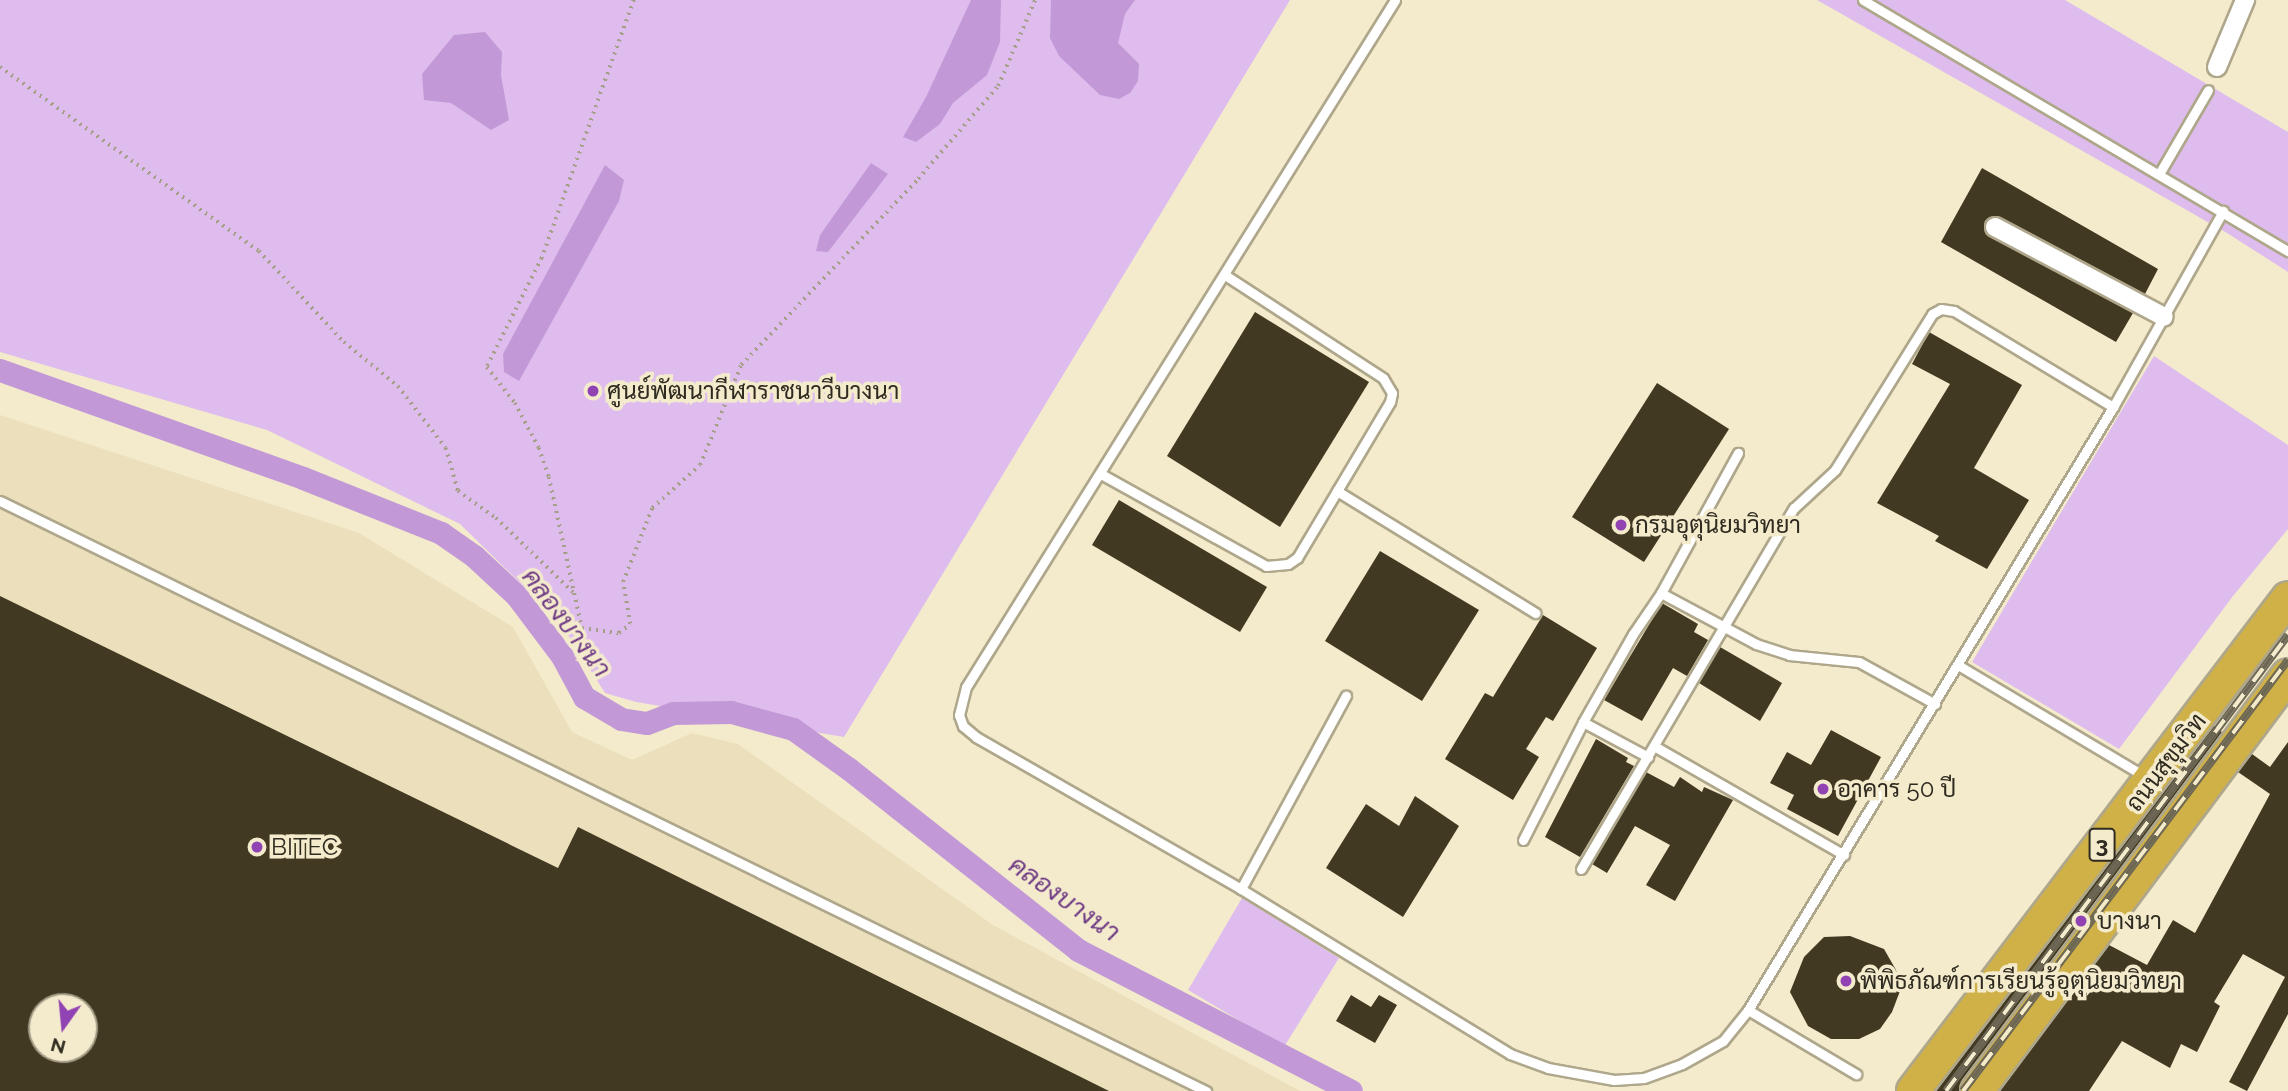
<!DOCTYPE html>
<html>
<head>
<meta charset="utf-8">
<style>
	body { margin:0 }
	#map { position:relative; width:2288px; height:1091px; overflow:hidden; background:#f4ebcd; font-family:Raleway,Sarabun,sans-serif }
	div>[style] { position:absolute }
	.built>* { inset:0; background:#ebe0bb }
	.green>* { inset:0; background:#debdee }
	.water>* { inset:0; background:#c299d6 }
	.canal>* { height:23px; margin:-11.5px; padding:0 11.5px; transform-origin:11.5px; border-radius:11.5px; background:#c299d6 }
	.building>* { inset:0; background:#413921 }
	.path>* { height:3.5px; margin-top:-1.75px; transform-origin:0; background:repeating-linear-gradient(90deg,#a69f88 0 2px,transparent 0 7px) }
	.roads { filter:drop-shadow(2px 0 #afa78b) drop-shadow(-2px 0 #afa78b) drop-shadow(0 2px #afa78b) drop-shadow(0 -2px #afa78b) }
	.lane>* { height:9px; margin:-4.5px; padding:0 4.5px; transform-origin:4.5px; border-radius:4.5px; background:#fff }
	.street>* { height:18px; margin:-9px; padding:0 9px; transform-origin:9px; border-radius:9px; background:#fff }
	.highway>* { height:32px; margin:-16px; padding:0 16px; transform-origin:16px; border-radius:16px; background:#d0b147 }
	.rail>* { height:8px; margin-top:-4px; transform-origin:0; background:repeating-linear-gradient(90deg,#f4ebcd 0 16px,#6d6756 0 32px); box-sizing:border-box; border-block:2px solid #6d6756 }
	.dots>* { width:19px; height:19px; translate:-50% -50%; box-sizing:border-box; border:4px solid #f4ebcd; border-radius:50% }
	span { translate:-50% -50%; white-space:nowrap; text-align:center; line-height:1.15; -webkit-text-stroke:7px #f4ebcd; paint-order:stroke }
	.shield-label span { padding:2px 5px; background:#f4ebcd; border:2px solid; border-radius:5px; -webkit-text-stroke-width:0 }
	.shield-label { font-size:23px; color:#2f2b20; font-weight:700 }
	.poi-label { font-size:24px; color:#2f2b20 }
	.left { translate:0 -50%; text-align:left }
	.street-label { font-size:24px; color:#2f2b20 }
	.water-label { font-size:26px; color:#6f3c85; font-style:italic }
	.north { position:absolute; left:28px; top:993px; width:70px; height:70px; box-sizing:border-box; background:#f4ebcd; border:2px solid #a59e88; border-radius:50%; rotate:195deg; font-size:19px; font-weight:700; line-height:28px; text-align:center; color:#2f2b20 }
	.north::after { content:''; display:block; margin:auto; width:24px; height:32px; background:#9243b3; clip-path:polygon(50% 0,100% 100%,50% 72%,0 100%) }
</style>
</head>
<body>
<div id="map">
	<div class="built">
		<i style="clip-path:polygon(evenodd,0 415px,359px 533px,513px 627px,572px 732px,632px 760px,692px 733px,738px 744px,993px 925px,1300px 1091px,0 1091px,0 415px,42px 1007px,84px 1007px,84px 1049px,42px 1049px,42px 1007px)"></i>
	</div>
	<div class="green">
		<i style="clip-path:polygon(0 0,1290px 0,844px 737px,636px 702px,605px 693px,559px 621px,460px 524px,267px 430px,0 352px)"></i>
		<i style="clip-path:polygon(1817px 0,2065px 0,2288px 132px,2288px 272px,2227px 233px)"></i>
		<i style="clip-path:polygon(2154px 356px,2288px 445px,2288px 529px,2233px 596px,2119px 749px,1972px 662px)"></i>
		<i style="clip-path:polygon(1242px 898px,1339px 958px,1284px 1047px,1188px 990px)"></i>
	</div>
	<div class="water">
		<i style="clip-path:polygon(971px 0,1001px 0,1000px 42px,987px 75px,953px 103px,940px 124px,916px 142px,903px 137px,926px 97px)"></i>
		<i style="clip-path:polygon(1051px 0,1135px 0,1125px 14px,1118px 43px,1139px 64px,1138px 81px,1130px 93px,1119px 99px,1100px 95px,1059px 56px,1050px 38px)"></i>
		<i style="clip-path:polygon(485px 32px,502px 52px,501px 75px,509px 120px,491px 130px,451px 103px,424px 100px,422px 74px,454px 35px)"></i>
		<i style="clip-path:polygon(871px 163px,888px 174px,828px 252px,816px 251px,820px 235px)"></i>
		<i style="clip-path:polygon(605px 165px,624px 180px,619px 201px,519px 381px,504px 372px,503px 354px)"></i>
	</div>
	<div class="canal">
		<i style="left:0;top:370px;width:322px;rotate:19.6deg"></i>
		<i style="left:303px;top:478px;width:149px;rotate:21.7deg"></i>
		<i style="left:441px;top:533px;width:40px;rotate:34.9deg"></i>
		<i style="left:474px;top:556px;width:57px;rotate:42.9deg"></i>
		<i style="left:516px;top:595px;width:76px;rotate:53deg"></i>
		<i style="left:562px;top:656px;width:47px;rotate:61.8deg"></i>
		<i style="left:584px;top:697px;width:43px;rotate:30.7deg"></i>
		<i style="left:621px;top:719px;width:26px;rotate:9deg"></i>
		<i style="left:647px;top:723px;width:28px;rotate:-21deg"></i>
		<i style="left:673px;top:713px;width:58px;rotate:-1deg"></i>
		<i style="left:731px;top:712px;width:64px;rotate:15.3deg"></i>
		<i style="left:793px;top:729px;width:69px;rotate:35.5deg"></i>
		<i style="left:849px;top:769px;width:292px;rotate:38.3deg"></i>
		<i style="left:1078px;top:950px;width:307px;rotate:27.3deg"></i>
	</div>
	<div class="building">
		<i style="clip-path:polygon(1982px 168px,2158px 269px,2145px 294px,2000px 217px,1994px 216px,1985px 221px,1984px 228px,1990px 237px,2133px 313px,2116px 342px,1941px 242px)"></i>
		<i style="clip-path:polygon(1255px 312px,1369px 382px,1280px 527px,1167px 456px)"></i>
		<i style="clip-path:polygon(1929px 332px,2022px 385px,1974px 468px,2029px 500px,1987px 569px,1935px 541px,1939px 536px,1877px 503px,1950px 384px,1912px 364px)"></i>
		<i style="clip-path:polygon(1657px 383px,1729px 429px,1644px 562px,1572px 517px)"></i>
		<i style="clip-path:polygon(1119px 500px,1267px 587px,1240px 632px,1092px 545px)"></i>
		<i style="clip-path:polygon(1380px 551px,1479px 610px,1422px 701px,1325px 641px)"></i>
		<i style="clip-path:polygon(evenodd,0 596px,558px 868px,578px 827px,1109px 1091px,0 1091px,0 596px,42px 1007px,84px 1007px,84px 1049px,42px 1049px,42px 1007px)"></i>
		<i style="clip-path:polygon(1662px 603px,1698px 624px,1694px 632px,1708px 640px,1687px 676px,1673px 668px,1642px 721px,1604px 700px)"></i>
		<i style="clip-path:polygon(1543px 615px,1597px 648px,1553px 721px,1546px 717px,1526px 749px,1539px 757px,1513px 800px,1445px 759px,1485px 693px,1493px 697px)"></i>
		<i style="clip-path:polygon(1720px 647px,1782px 683px,1760px 721px,1699px 683px)"></i>
		<i style="clip-path:polygon(2214px 726px,2222px 732px,1962px 1080px,1959px 1091px,1936px 1091px)"></i>
		<i style="clip-path:polygon(1831px 730px,1881px 757px,1838px 836px,1787px 809px,1794px 795px,1770px 783px,1787px 752px,1811px 765px)"></i>
		<i style="clip-path:polygon(1596px 739px,1628px 758px,1626px 762px,1634px 766px,1580px 857px,1545px 837px)"></i>
		<i style="clip-path:polygon(2288px 742px,2288px 1014px,2247px 1091px,2229px 1082px,2285px 977px,2243px 954px,2214px 1002px,2220px 1006px,2197px 1052px,2181px 1044px,2170px 1068px,2122px 1041px,2089px 1091px,2000px 1091px,2109px 945px,2147px 965px,2173px 920px,2195px 933px,2270px 794px,2238px 772px,2252px 754px,2270px 767px)"></i>
		<i style="clip-path:polygon(1646px 772px,1674px 787px,1680px 777px,1702px 792px,1704px 787px,1733px 800px,1675px 901px,1646px 885px,1670px 845px,1635px 826px,1607px 873px,1592px 864px)"></i>
		<i style="clip-path:polygon(1415px 796px,1459px 826px,1403px 917px,1326px 868px,1366px 804px,1399px 826px)"></i>
		<i style="clip-path:polygon(1850px 936px,1884px 949px,1896px 970px,1900px 991px,1892px 1012px,1880px 1029px,1859px 1039px,1831px 1039px,1808px 1026px,1790px 992px,1804px 957px,1824px 937px)"></i>
		<i style="clip-path:polygon(1351px 995px,1371px 1007px,1379px 995px,1397px 1005px,1375px 1043px,1336px 1021px)"></i>
	</div>
	<div class="path">
		<i style="left:634px;top:0;width:274px;rotate:109.6deg"></i>
		<i style="left:542px;top:258px;width:122px;rotate:116.8deg"></i>
		<i style="left:487px;top:367px;width:46px;rotate:52.1deg"></i>
		<i style="left:515px;top:403px;width:51px;rotate:61.9deg"></i>
		<i style="left:539px;top:448px;width:31px;rotate:71deg"></i>
		<i style="left:549px;top:477px;width:155px;rotate:77.7deg"></i>
		<i style="left:582px;top:628px;width:37px;rotate:8deg"></i>
		<i style="left:619px;top:633px;width:14px;rotate:-39deg"></i>
		<i style="left:630px;top:624px;width:43px;rotate:-99.5deg"></i>
		<i style="left:623px;top:582px;width:79px;rotate:-68.6deg"></i>
		<i style="left:652px;top:508px;width:64px;rotate:-41.9deg"></i>
		<i style="left:700px;top:465px;width:108px;rotate:-67.7deg"></i>
		<i style="left:741px;top:365px;width:257px;rotate:-46.4deg"></i>
		<i style="left:918px;top:179px;width:123px;rotate:-49.3deg"></i>
		<i style="left:998px;top:86px;width:94px;rotate:-66.7deg"></i>
		<i style="left:0;top:67px;width:318px;rotate:35.4deg"></i>
		<i style="left:259px;top:251px;width:125px;rotate:47deg"></i>
		<i style="left:344px;top:342px;width:70px;rotate:39.2deg"></i>
		<i style="left:398px;top:386px;width:78px;rotate:52.3deg"></i>
		<i style="left:446px;top:448px;width:45px;rotate:74.4deg"></i>
		<i style="left:458px;top:491px;width:47px;rotate:35.4deg"></i>
		<i style="left:496px;top:518px;width:107px;rotate:43.9deg"></i>
	</div>
	<div class="roads">
		<div class="lane">
			<i style="left:1395px;top:0;width:810px;rotate:121.98deg"></i>
			<i style="left:966px;top:687px;width:29px;rotate:104deg"></i>
			<i style="left:959px;top:715px;width:12px;rotate:70deg"></i>
			<i style="left:963px;top:726px;width:17px;rotate:40deg"></i>
			<i style="left:976px;top:737px;width:305px;rotate:29.8deg"></i>
			<i style="left:1241px;top:889px;width:316px;rotate:31.5deg"></i>
			<i style="left:1510px;top:1054px;width:40px;rotate:20.2deg"></i>
			<i style="left:1548px;top:1068px;width:67px;rotate:10.3deg"></i>
			<i style="left:1614px;top:1080px;width:30px;rotate:-4deg"></i>
			<i style="left:1644px;top:1078px;width:40px;rotate:-20.2deg"></i>
			<i style="left:1682px;top:1064px;width:47px;rotate:-29.3deg"></i>
			<i style="left:1723px;top:1041px;width:40px;rotate:-51deg"></i>
			<i style="left:1748px;top:1010px;width:705px;rotate:-58.81deg"></i>
			<i style="left:2113px;top:407px;width:225px;rotate:-60.7deg"></i>
			<i style="left:1863px;top:0;width:494px;rotate:30.6deg"></i>
			<i style="left:2159px;top:174px;width:97px;rotate:-59.7deg"></i>
			<i style="left:1101px;top:474px;width:189px;rotate:29.1deg"></i>
			<i style="left:1266px;top:566px;width:22px;rotate:-5deg"></i>
			<i style="left:1288px;top:564px;width:11px;rotate:-34deg"></i>
			<i style="left:1297px;top:558px;width:182px;rotate:-59.2deg"></i>
			<i style="left:1390px;top:402px;width:9px;rotate:-77deg"></i>
			<i style="left:1392px;top:393px;width:17px;rotate:-121deg"></i>
			<i style="left:1383px;top:378px;width:189px;rotate:-146.9deg"></i>
			<i style="left:1337px;top:491px;width:233px;rotate:31.6deg"></i>
			<i style="left:0;top:501px;width:1343px;rotate:26.07deg"></i>
			<i style="left:1661px;top:593px;width:108px;rotate:28.2deg"></i>
			<i style="left:1756px;top:644px;width:35px;rotate:18deg"></i>
			<i style="left:1789px;top:655px;width:70px;rotate:5.7deg"></i>
			<i style="left:1859px;top:662px;width:87px;rotate:28.9deg"></i>
			<i style="left:1958px;top:665px;width:217px;rotate:30.8deg"></i>
			<i style="left:1583px;top:722px;width:74px;rotate:28.3deg"></i>
			<i style="left:1654px;top:746px;width:219px;rotate:29.8deg"></i>
			<i style="left:1523px;top:840px;width:132px;rotate:-63deg"></i>
			<i style="left:1583px;top:722px;width:101px;rotate:-60.4deg"></i>
			<i style="left:1633px;top:634px;width:50px;rotate:-55.7deg"></i>
			<i style="left:1661px;top:593px;width:160px;rotate:-61.2deg"></i>
			<i style="left:1581px;top:869px;width:419px;rotate:-59.5deg"></i>
			<i style="left:1794px;top:508px;width:56px;rotate:-42.8deg"></i>
			<i style="left:1835px;top:470px;width:184px;rotate:-58.1deg"></i>
			<i style="left:1932px;top:314px;width:10px;rotate:-29deg"></i>
			<i style="left:1941px;top:309px;width:13px;rotate:9deg"></i>
			<i style="left:1954px;top:311px;width:186px;rotate:31.1deg"></i>
			<i style="left:1241px;top:889px;width:220px;rotate:-61.5deg"></i>
			<i style="left:1748px;top:1010px;width:126px;rotate:30.7deg"></i>
		</div>
		<div class="street">
			<i style="left:2217px;top:67px;width:73px;rotate:-67.3deg"></i>
			<i style="left:1995px;top:227px;width:191px;rotate:28deg"></i>
		</div>
		<div class="highway">
			<i style="left:1913px;top:1091px;width:619px;rotate:-52.74deg"></i>
			<i style="left:1977px;top:1091px;width:519px;rotate:-53.22deg"></i>
		</div>
	</div>
	<div class="rail">
		<i style="left:1946px;top:1091px;width:570px;rotate:-53.13deg"></i>
		<i style="left:1963px;top:1091px;width:540px;rotate:-52.98deg"></i>
	</div>
	<div class="dots">
		<i style="left:593px;top:391px;background:#9243b3"></i>
		<i style="left:1621px;top:525px;background:#9243b3"></i>
		<i style="left:1823px;top:789px;background:#9243b3"></i>
		<i style="left:257px;top:847px;background:#9243b3"></i>
		<i style="left:2081px;top:921px;background:#9243b3"></i>
		<i style="left:1846px;top:981px;background:#9243b3"></i>
	</div>
	<div class="shield-label">
		<span style="left:2102px;top:845px">3</span>
	</div>
	<div class="poi-label">
		<span class="left" style="left:607px;top:391px">ศูนย์พัฒนากีฬาราชนาวีบางนา</span>
		<span class="left" style="left:1635px;top:525px">กรมอุตุนิยมวิทยา</span>
		<span class="left" style="left:1837px;top:789px">อาคาร 50 ปี</span>
		<span class="left" style="left:271px;top:847px">BITEC</span>
		<span class="left" style="left:2097px;top:921px">บางนา</span>
		<span class="left" style="left:1860px;top:981px">พิพิธภัณฑ์การเรียนรู้อุตุนิยมวิทยา</span>
	</div>
	<div class="street-label">
		<span style="left:2166px;top:762px;rotate:-53deg">ถนนสุขุมวิท</span>
	</div>
	<div class="water-label">
		<span style="left:566px;top:623px;rotate:53deg">คลองบางนา</span>
		<span style="left:1064px;top:899px;rotate:35deg">คลองบางนา</span>
	</div>
	<div class="north">N</div>
</div>
</body>
</html>
